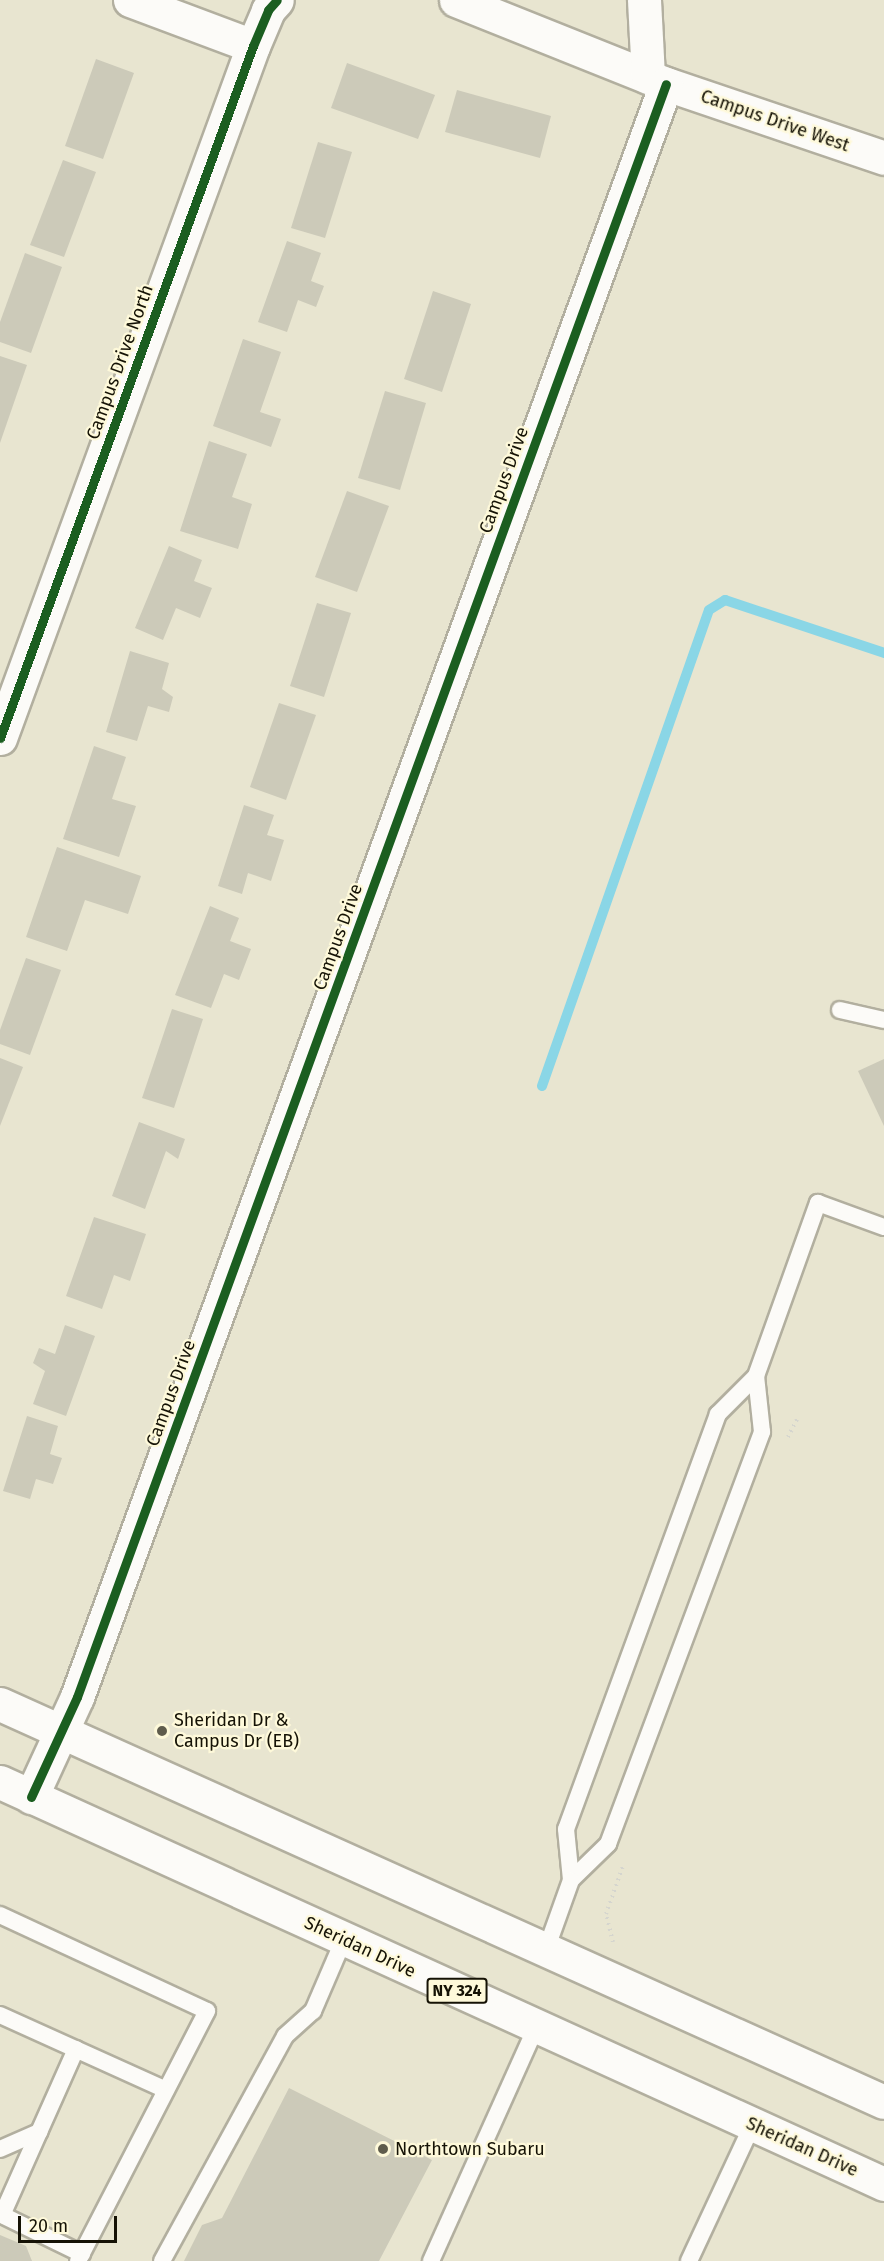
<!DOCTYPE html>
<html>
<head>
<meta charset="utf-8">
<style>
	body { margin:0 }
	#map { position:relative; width:884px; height:2261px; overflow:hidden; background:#e8e5d0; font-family:"Fira Sans",sans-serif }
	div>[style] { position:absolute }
	.stream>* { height:10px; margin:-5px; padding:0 5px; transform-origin:5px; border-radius:5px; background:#8ad6e6 }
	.building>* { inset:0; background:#cccab9 }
	.path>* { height:4px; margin-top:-2px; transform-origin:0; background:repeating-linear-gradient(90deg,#d5d5ce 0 1.5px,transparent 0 6px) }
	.roads { filter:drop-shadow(2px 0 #b2af9f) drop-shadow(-2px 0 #b2af9f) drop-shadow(0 2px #b2af9f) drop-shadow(0 -2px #b2af9f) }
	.service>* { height:16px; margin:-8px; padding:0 8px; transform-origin:8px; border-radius:8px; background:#fcfbf8 }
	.minor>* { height:33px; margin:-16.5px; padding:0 16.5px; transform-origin:16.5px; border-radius:16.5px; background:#fcfbf8 }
	.primary>* { height:33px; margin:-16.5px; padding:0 16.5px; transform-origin:16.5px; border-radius:16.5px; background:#fcfbf8 }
	.cycleway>* { height:9px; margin:-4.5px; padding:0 4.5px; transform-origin:4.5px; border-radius:4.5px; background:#1b5e20 }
	.dots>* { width:16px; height:16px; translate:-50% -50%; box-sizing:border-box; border:3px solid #fef9da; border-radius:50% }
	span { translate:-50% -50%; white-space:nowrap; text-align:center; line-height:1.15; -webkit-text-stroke:4.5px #fef9da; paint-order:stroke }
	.shield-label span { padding:2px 4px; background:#fef9da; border:2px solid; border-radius:4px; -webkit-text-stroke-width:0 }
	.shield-label { font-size:16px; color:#151205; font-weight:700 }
	.street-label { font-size:18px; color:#151205 }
	.poi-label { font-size:18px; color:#151205 }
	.left { translate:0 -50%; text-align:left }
	.scale { position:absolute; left:18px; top:2216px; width:99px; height:27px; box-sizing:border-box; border:3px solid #151205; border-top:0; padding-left:8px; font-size:18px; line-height:21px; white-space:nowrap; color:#151205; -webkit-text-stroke:4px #fef9da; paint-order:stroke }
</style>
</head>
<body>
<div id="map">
	<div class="stream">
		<i style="left:542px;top:1086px;width:504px;rotate:-70.67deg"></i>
		<i style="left:709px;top:610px;width:19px;rotate:-32deg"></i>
		<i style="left:725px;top:600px;width:168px;rotate:18.4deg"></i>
	</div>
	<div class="building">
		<i style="clip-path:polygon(96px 59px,134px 73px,103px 159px,65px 146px)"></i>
		<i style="clip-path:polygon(347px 63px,435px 95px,418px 139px,331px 108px)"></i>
		<i style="clip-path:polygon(457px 90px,551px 116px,540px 158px,445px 132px)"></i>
		<i style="clip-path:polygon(318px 142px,352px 152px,325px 238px,291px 228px)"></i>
		<i style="clip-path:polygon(63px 160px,96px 172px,64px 257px,30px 245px)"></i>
		<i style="clip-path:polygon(287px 241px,321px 253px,311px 281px,324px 286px,316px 307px,298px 300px,287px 332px,258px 322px)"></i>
		<i style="clip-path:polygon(25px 253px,62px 267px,31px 353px,0 342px,0 322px)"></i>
		<i style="clip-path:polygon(433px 291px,471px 304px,442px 392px,404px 379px)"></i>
		<i style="clip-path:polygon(243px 339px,281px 352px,260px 412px,281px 419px,271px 447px,213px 426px)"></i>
		<i style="clip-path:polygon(0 356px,27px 365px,0 443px)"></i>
		<i style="clip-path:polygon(385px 391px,426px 403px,400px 490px,358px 478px)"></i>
		<i style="clip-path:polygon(209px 441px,247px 454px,232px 497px,252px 504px,238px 549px,180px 531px)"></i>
		<i style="clip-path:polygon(347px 491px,389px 506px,357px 592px,315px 577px)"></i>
		<i style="clip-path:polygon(169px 546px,202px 560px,194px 581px,212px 588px,200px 618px,176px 608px,163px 640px,135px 628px)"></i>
		<i style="clip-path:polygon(317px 603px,351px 613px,324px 697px,290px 686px)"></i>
		<i style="clip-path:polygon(130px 651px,169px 663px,162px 689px,173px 697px,169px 712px,148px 706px,137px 741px,106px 732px)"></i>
		<i style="clip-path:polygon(279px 703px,316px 715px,286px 800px,250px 787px)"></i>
		<i style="clip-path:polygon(94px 746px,126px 757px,112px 799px,136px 806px,119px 857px,63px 839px)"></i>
		<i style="clip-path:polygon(244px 805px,274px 815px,267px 835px,284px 840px,271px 881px,248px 873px,242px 894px,218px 886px)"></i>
		<i style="clip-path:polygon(57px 847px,141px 876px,128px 914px,85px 900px,67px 951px,26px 937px)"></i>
		<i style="clip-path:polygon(210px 906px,239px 918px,230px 941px,251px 949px,239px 980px,224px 974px,211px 1008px,175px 995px)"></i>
		<i style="clip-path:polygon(26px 958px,61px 970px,30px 1055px,0 1044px,0 1030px)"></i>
		<i style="clip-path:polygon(172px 1009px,203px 1019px,174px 1108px,142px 1098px)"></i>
		<i style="clip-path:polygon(0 1058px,23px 1067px,0 1126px)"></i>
		<i style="clip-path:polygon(884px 1059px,884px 1126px,858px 1071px)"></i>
		<i style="clip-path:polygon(139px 1122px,185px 1139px,178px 1159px,166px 1151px,145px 1209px,112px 1196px)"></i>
		<i style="clip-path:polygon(94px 1217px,146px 1234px,130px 1281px,114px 1275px,102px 1309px,66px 1296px)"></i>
		<i style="clip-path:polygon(65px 1325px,95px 1336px,66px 1416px,33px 1404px,45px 1371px,33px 1363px,39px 1348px,55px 1354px)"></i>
		<i style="clip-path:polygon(27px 1416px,58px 1426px,50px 1454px,62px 1458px,53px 1484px,36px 1479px,30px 1499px,3px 1491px)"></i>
		<i style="clip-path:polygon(289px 2088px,432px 2160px,379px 2261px,184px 2261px,202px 2225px,222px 2218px)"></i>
		<i style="clip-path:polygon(0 2235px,26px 2246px,32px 2261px,0 2261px)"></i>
	</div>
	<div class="path">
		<i style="left:788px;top:1437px;width:20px;rotate:-63deg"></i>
		<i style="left:613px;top:1942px;width:29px;rotate:-104deg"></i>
		<i style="left:606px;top:1914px;width:51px;rotate:-70.5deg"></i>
	</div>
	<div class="roads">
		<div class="service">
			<i style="left:840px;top:1010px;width:45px;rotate:12.8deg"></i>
			<i style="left:756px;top:1376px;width:54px;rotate:135deg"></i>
			<i style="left:718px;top:1414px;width:442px;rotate:110.1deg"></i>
			<i style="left:566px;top:1829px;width:51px;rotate:84.4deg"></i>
			<i style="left:571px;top:1880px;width:52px;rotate:-44.2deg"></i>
			<i style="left:608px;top:1844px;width:440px;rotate:-69.5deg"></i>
			<i style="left:762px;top:1432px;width:56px;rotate:-96.1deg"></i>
			<i style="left:756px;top:1376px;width:184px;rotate:-70.3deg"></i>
			<i style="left:818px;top:1203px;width:70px;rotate:20deg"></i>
			<i style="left:0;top:1915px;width:228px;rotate:24.9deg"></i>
			<i style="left:207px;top:2011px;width:281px;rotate:117.3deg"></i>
			<i style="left:546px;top:1950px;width:74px;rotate:-70.3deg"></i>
			<i style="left:0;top:2015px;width:182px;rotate:24.3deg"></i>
			<i style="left:76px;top:2049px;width:182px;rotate:114deg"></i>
			<i style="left:2px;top:2215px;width:89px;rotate:26deg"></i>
			<i style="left:0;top:2149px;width:43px;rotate:-23.6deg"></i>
			<i style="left:162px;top:2261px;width:256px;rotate:-61.3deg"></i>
			<i style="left:285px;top:2036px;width:38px;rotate:-42deg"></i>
			<i style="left:313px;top:2011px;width:78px;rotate:-66.7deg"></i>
			<i style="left:431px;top:2261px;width:256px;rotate:-65.8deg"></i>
			<i style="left:689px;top:2261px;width:151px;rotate:-65deg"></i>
		</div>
		<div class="minor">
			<i style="left:130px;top:0;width:131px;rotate:20.5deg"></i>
			<i style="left:456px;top:0;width:226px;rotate:21.8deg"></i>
			<i style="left:666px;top:84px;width:230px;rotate:18.7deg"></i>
			<i style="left:644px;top:0;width:77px;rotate:87deg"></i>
			<i style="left:0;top:738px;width:737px;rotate:-69.92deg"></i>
			<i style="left:253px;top:46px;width:39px;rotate:-67deg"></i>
			<i style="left:268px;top:10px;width:13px;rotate:-48deg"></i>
			<i style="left:31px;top:1797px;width:110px;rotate:-65.3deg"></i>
			<i style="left:77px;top:1697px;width:1717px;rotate:-69.94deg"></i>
		</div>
		<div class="primary">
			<i style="left:0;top:1704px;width:969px;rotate:24.24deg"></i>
			<i style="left:0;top:1782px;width:971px;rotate:24.45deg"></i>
		</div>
	</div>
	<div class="cycleway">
		<i style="left:0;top:738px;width:737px;rotate:-69.92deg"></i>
		<i style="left:253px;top:46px;width:39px;rotate:-67deg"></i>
		<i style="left:268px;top:10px;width:13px;rotate:-48deg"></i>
		<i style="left:31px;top:1797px;width:110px;rotate:-65.3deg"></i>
		<i style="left:77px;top:1697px;width:1717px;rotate:-69.94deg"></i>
	</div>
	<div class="dots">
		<i style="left:162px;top:1731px;background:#5f5c4c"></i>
		<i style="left:383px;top:2149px;background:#5f5c4c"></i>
	</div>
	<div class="shield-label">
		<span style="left:457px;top:1991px">NY 324</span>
	</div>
	<div class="street-label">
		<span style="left:775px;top:121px;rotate:19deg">Campus Drive West</span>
		<span style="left:120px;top:362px;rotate:-70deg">Campus Drive North</span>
		<span style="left:504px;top:480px;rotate:-70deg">Campus Drive</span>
		<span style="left:338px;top:937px;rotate:-70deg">Campus Drive</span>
		<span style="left:171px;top:1393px;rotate:-70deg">Campus Drive</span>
		<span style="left:360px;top:1947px;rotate:25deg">Sheridan Drive</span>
		<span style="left:802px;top:2147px;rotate:24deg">Sheridan Drive</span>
	</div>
	<div class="poi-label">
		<span class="left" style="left:174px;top:1731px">Sheridan Dr &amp;<br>Campus Dr (EB)</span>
		<span class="left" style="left:395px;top:2149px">Northtown Subaru</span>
	</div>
	<div class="scale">20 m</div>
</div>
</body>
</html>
